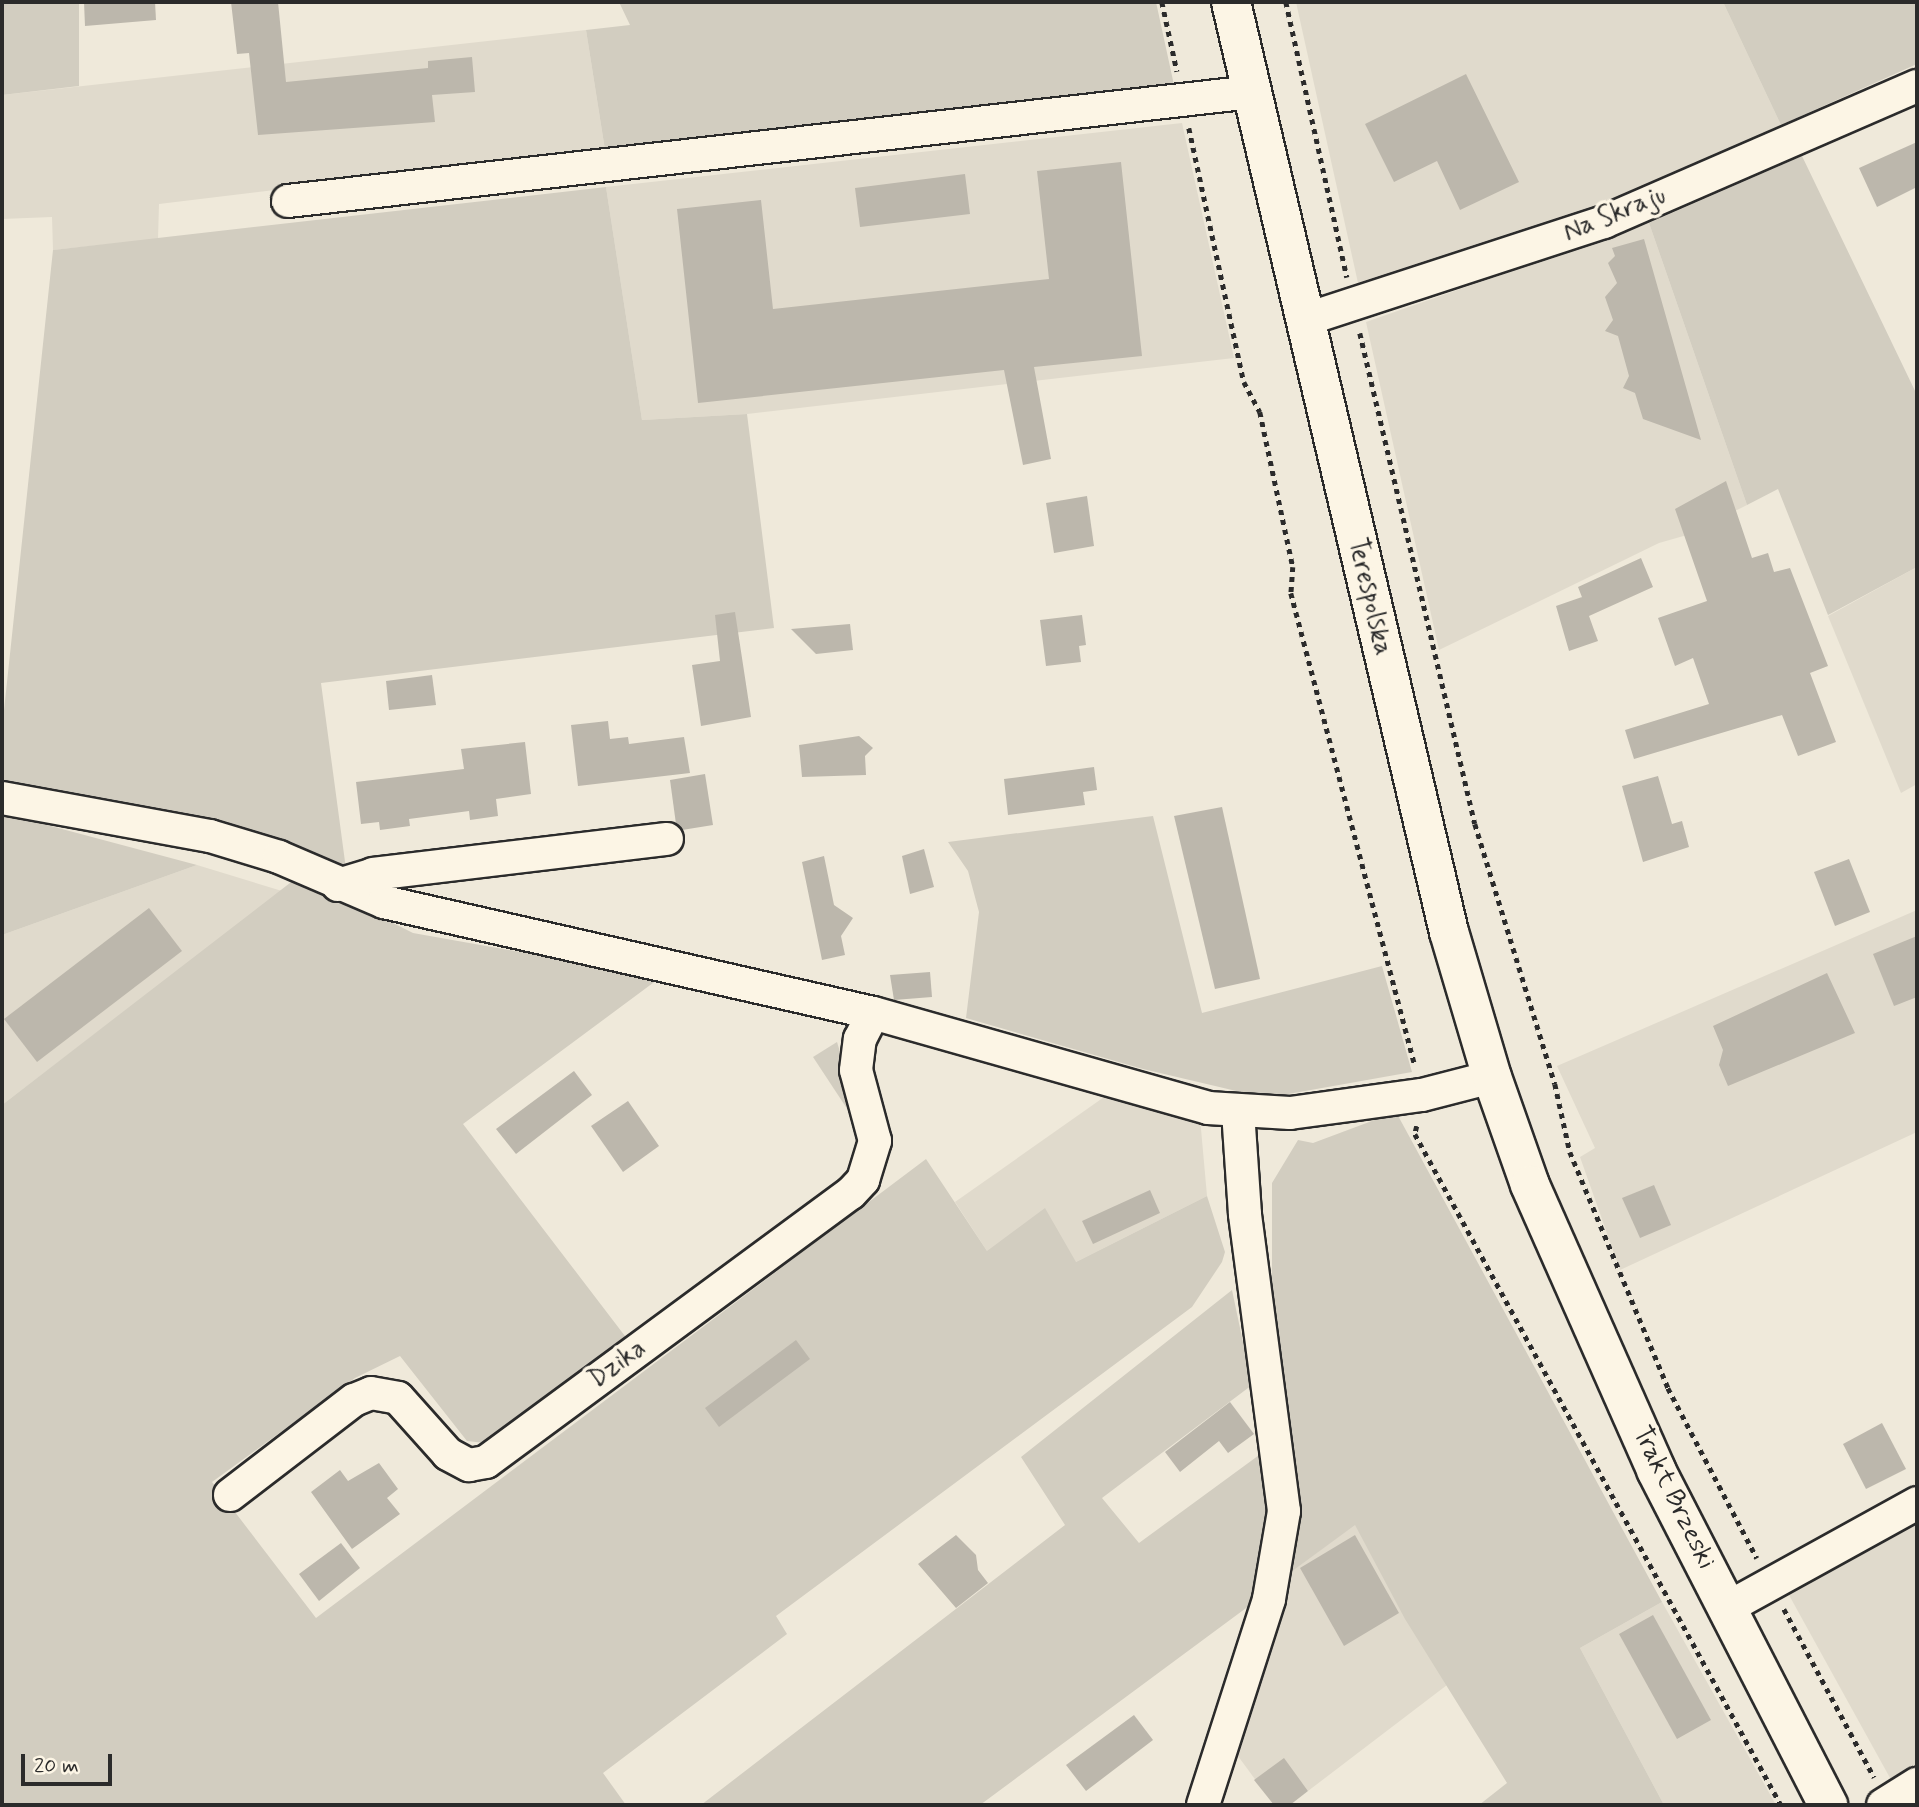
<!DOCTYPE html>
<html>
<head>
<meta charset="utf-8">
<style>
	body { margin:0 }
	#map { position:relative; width:1919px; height:1807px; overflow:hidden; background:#efe9da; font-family:Mynerve,sans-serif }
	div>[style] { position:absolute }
	.built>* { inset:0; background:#e0dacc }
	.green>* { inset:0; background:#d2cdc0 }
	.building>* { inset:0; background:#bcb7ac }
	.path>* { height:4.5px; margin-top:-2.25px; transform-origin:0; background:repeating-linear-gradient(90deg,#2b2b2b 0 5px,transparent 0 10px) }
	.roads { filter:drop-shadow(2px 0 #2b2b2b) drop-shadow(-2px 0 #2b2b2b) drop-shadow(0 2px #2b2b2b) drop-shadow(0 -2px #2b2b2b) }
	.minor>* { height:32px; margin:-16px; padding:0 16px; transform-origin:16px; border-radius:16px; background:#fcf5e5 }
	.major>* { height:38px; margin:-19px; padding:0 19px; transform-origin:19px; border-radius:19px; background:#fcf5e5 }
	span { translate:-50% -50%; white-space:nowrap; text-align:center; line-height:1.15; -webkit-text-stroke:7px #fcf5e5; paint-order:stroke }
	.street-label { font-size:26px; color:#2b2b2b }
	.frame { position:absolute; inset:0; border:4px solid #2b2b2b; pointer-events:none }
	.scale { position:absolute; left:21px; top:1754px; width:91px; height:32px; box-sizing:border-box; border:4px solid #2b2b2b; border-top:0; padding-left:9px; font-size:21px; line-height:24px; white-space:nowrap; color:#2b2b2b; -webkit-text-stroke:5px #fcf5e5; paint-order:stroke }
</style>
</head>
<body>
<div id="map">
	<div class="built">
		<i style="clip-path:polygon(1296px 2px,1723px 2px,1781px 125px,1637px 193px,1360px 292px)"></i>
		<i style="clip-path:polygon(586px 30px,605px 150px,159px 204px,158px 239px,53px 250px,52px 217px,2px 219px,2px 95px)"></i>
		<i style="clip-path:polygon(1182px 123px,1234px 358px,747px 414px,642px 420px,606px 187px)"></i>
		<i style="clip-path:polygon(1649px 223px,1747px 505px,1687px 535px,1659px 543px,1439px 650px,1366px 322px)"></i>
		<i style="clip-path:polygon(1917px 567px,1917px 784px,1901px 793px,1828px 616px)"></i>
		<i style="clip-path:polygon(197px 865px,282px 891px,2px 1105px,2px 935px)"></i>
		<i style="clip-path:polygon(1917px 910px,1917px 1132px,1620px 1270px,1580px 1157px,1595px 1148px,1557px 1066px)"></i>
		<i style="clip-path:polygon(1107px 1095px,1200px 1118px,1207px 1196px,1076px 1262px,987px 1251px,955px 1202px)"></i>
		<i style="clip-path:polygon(1917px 1513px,1917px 1805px,1905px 1805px,1784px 1586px)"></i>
		<i style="clip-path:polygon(1355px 1524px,1447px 1685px,1308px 1791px,1302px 1783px,1274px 1805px,1235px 1752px,1283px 1578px)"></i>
		<i style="clip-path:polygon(1662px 1602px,1776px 1805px,1664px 1805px,1580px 1648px)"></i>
	</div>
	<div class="green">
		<i style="clip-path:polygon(2px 2px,79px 2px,79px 86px,2px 95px)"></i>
		<i style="clip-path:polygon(619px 2px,1156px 2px,1174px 85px,605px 150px,586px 30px,630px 25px)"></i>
		<i style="clip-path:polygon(1723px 2px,1917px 2px,1917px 64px,1781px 125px)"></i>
		<i style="clip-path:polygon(1802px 156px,1917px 395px,1917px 567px,1828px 615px,1778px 489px,1747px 505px,1649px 223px)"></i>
		<i style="clip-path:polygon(606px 187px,642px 420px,747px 414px,774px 628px,321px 683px,346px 869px,2px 783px,2px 729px,53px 250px)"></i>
		<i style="clip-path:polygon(2px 813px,197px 865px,2px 935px)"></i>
		<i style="clip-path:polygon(1153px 816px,1202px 1013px,1382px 966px,1412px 1072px,1266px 1098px,1143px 1069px,966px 1018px,979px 912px,968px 871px,948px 842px)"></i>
		<i style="clip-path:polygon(299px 876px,413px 933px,661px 977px,463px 1124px,628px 1340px,485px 1443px,467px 1441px,400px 1356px,355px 1378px,212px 1482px,316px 1618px,926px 1159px,987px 1251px,1045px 1208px,1076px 1262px,1207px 1196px,1225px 1252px,1222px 1262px,1192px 1307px,776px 1616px,787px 1634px,603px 1773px,626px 1805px,2px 1805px,2px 1105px)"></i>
		<i style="clip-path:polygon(837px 1042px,865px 1136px,813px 1057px)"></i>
		<i style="clip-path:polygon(1396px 1112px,1662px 1602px,1580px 1648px,1664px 1805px,1479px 1805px,1507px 1783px,1405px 1619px,1355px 1525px,1283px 1578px,1295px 1501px,1287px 1397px,1272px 1305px,1272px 1183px,1298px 1140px,1313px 1143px)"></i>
		<i style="clip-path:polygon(1232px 1290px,1252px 1385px,1102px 1498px,1139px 1543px,1266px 1450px,1274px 1518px,1261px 1597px,980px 1805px,701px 1805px,1065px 1525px,1021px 1457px)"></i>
	</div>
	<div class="building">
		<i style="clip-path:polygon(84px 2px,155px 2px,156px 20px,85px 26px)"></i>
		<i style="clip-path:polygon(231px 2px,278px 2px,286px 82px,428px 68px,428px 61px,472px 57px,475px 92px,432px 95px,435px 122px,258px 135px,249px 53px,237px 54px)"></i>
		<i style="clip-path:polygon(1466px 74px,1519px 182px,1460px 210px,1437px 161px,1394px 182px,1365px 124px)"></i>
		<i style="clip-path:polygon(1917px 142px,1917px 187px,1877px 207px,1859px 168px)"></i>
		<i style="clip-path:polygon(1121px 162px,1142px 356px,1034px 367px,1051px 459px,1023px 465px,1004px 370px,698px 403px,677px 209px,761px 200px,773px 309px,1049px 279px,1037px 171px)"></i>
		<i style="clip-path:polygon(965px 174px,970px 214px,860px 227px,855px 188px)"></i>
		<i style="clip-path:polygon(1644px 239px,1701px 440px,1643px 419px,1635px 393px,1623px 388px,1629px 376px,1618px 336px,1605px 331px,1613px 320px,1605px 297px,1617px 283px,1608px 263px,1615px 256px,1612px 248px)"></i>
		<i style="clip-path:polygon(1726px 481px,1752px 558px,1768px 553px,1774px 572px,1790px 568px,1828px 666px,1810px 673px,1836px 742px,1798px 756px,1782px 715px,1634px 759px,1625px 730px,1709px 704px,1693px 658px,1675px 666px,1658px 618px,1707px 601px,1675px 509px)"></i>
		<i style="clip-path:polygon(1087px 496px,1094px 546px,1054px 553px,1046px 503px)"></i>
		<i style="clip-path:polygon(1641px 558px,1653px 587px,1589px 616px,1598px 641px,1569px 651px,1556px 606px,1582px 597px,1587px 610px,1578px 587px)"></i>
		<i style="clip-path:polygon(735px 612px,751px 717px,701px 726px,692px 665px,720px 661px,715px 615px)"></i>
		<i style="clip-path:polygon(1082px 615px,1086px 645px,1079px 646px,1081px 662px,1046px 666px,1040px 620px)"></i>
		<i style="clip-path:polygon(850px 624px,853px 650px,816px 654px,791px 629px)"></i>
		<i style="clip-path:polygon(432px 675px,436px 705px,389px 710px,386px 681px)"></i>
		<i style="clip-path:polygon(608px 721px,610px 739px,628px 737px,629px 744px,684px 737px,690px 773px,578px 786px,571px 725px)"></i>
		<i style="clip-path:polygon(859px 736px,873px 748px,865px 756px,866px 775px,802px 777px,799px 745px)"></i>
		<i style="clip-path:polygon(525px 742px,531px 794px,496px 799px,498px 816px,470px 820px,469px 811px,409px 819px,410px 826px,380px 830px,379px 822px,361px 824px,356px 782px,464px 769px,461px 749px)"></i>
		<i style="clip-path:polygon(1094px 767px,1097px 790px,1083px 792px,1085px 805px,1008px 815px,1004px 779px)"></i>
		<i style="clip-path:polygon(705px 774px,713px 825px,682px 830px,676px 824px,670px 780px)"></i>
		<i style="clip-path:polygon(1658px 776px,1672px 824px,1682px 821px,1689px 847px,1643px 862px,1622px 786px)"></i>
		<i style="clip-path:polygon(1222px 807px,1260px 979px,1215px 989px,1174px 816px)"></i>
		<i style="clip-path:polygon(924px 849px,934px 887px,910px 894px,902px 856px)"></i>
		<i style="clip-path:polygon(824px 856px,834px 905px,853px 918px,841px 936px,845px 955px,822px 960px,802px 862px)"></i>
		<i style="clip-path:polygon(1849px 859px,1870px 912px,1835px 926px,1814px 872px)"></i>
		<i style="clip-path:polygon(149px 908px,182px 951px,37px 1062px,4px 1019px)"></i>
		<i style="clip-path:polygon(1917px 936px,1917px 997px,1894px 1006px,1873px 954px)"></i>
		<i style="clip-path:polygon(930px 972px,932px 997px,894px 1000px,890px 975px)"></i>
		<i style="clip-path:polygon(1827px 973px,1855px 1033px,1728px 1086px,1719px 1065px,1723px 1050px,1713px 1026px)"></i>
		<i style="clip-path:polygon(574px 1071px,592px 1095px,516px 1154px,496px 1129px)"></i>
		<i style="clip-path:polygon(628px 1101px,659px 1146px,623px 1172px,591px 1126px)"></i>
		<i style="clip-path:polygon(1654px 1185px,1671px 1225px,1640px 1238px,1622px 1198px)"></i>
		<i style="clip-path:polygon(1150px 1190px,1160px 1213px,1093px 1244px,1082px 1221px)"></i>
		<i style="clip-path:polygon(796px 1340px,810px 1359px,719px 1427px,705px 1408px)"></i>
		<i style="clip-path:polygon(1230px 1402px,1254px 1434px,1228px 1453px,1219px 1441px,1180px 1472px,1165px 1452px)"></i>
		<i style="clip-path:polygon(1882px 1423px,1906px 1469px,1866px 1489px,1843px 1444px)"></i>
		<i style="clip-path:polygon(379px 1463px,398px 1489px,387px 1498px,400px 1514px,352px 1549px,311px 1492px,340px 1470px,348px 1481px)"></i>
		<i style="clip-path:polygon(956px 1535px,976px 1555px,978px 1570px,988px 1583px,956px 1608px,918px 1564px)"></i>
		<i style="clip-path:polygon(1355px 1535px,1399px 1613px,1344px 1646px,1300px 1568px)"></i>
		<i style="clip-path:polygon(341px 1543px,360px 1568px,319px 1601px,299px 1574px)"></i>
		<i style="clip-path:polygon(1653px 1615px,1711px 1720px,1677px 1739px,1619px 1634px)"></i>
		<i style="clip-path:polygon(1134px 1715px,1153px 1740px,1086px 1791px,1066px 1765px)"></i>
		<i style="clip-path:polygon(1284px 1758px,1308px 1791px,1290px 1805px,1274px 1805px,1254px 1780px)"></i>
	</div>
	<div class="path">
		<i style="left:1162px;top:2px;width:71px;rotate:77.7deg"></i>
		<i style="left:1286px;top:2px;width:282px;rotate:77.5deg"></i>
		<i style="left:1189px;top:128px;width:260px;rotate:77.8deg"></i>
		<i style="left:1244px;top:382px;width:34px;rotate:62deg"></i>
		<i style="left:1260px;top:412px;width:158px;rotate:78deg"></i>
		<i style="left:1293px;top:567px;width:26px;rotate:94deg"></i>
		<i style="left:1291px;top:593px;width:489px;rotate:75.3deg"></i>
		<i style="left:1360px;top:333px;width:504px;rotate:76.82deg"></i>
		<i style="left:1475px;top:824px;width:272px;rotate:72.9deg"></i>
		<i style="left:1555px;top:1084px;width:70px;rotate:77.6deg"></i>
		<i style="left:1570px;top:1152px;width:256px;rotate:67.4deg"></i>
		<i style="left:1668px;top:1388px;width:192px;rotate:62.4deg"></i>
		<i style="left:1417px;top:1126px;width:8px;rotate:104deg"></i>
		<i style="left:1415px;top:1134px;width:764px;rotate:61.39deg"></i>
		<i style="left:1784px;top:1609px;width:191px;rotate:61.8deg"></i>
	</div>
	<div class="roads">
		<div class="minor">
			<i style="left:288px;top:201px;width:970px;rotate:-6.45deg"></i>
			<i style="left:1304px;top:320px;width:316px;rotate:-18.1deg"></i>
			<i style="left:1604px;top:222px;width:341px;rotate:-23.5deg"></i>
			<i style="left:2px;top:798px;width:211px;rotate:10.4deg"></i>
			<i style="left:210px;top:836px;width:72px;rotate:16.9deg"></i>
			<i style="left:279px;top:857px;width:114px;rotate:23.2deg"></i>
			<i style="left:384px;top:902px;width:501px;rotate:12.79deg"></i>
			<i style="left:873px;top:1013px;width:348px;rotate:15.8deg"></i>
			<i style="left:1208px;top:1108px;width:82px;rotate:3.5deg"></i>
			<i style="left:1290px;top:1113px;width:133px;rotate:-7.8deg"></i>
			<i style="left:1422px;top:1095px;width:72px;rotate:-14.4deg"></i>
			<i style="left:338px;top:885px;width:37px;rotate:-17deg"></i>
			<i style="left:373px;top:874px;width:296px;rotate:-6.8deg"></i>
			<i style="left:230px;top:1495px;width:156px;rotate:-37.5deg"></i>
			<i style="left:354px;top:1400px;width:18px;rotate:-22deg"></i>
			<i style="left:371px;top:1393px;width:27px;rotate:10deg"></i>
			<i style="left:398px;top:1398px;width:75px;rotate:48.2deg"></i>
			<i style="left:448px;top:1454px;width:24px;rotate:28deg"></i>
			<i style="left:469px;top:1465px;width:17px;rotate:-10deg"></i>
			<i style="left:486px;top:1462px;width:453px;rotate:-36.4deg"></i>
			<i style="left:851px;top:1193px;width:18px;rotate:-47deg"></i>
			<i style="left:863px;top:1180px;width:41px;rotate:-72.9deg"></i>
			<i style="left:875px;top:1141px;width:73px;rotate:-105deg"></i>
			<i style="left:856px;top:1070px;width:31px;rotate:-83deg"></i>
			<i style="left:860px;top:1039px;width:29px;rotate:-63deg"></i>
			<i style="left:1727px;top:1608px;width:217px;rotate:-28.9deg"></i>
			<i style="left:1203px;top:1805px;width:216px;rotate:-72.2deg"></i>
			<i style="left:1269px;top:1599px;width:89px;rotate:-80.3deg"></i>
			<i style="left:1284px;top:1511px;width:300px;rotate:-97.5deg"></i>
			<i style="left:1245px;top:1214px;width:104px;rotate:-93.9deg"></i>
			<i style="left:1883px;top:1805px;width:40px;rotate:-32deg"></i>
		</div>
		<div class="major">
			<i style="left:1231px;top:2px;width:955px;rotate:76.81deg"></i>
			<i style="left:1449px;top:932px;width:151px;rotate:73.5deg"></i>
			<i style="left:1492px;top:1077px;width:114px;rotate:70.6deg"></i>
			<i style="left:1530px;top:1185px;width:312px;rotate:66.1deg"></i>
			<i style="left:1656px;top:1470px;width:377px;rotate:62.8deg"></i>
		</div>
	</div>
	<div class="street-label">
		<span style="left:1615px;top:215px;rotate:-22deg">Na Skraju</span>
		<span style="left:1369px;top:597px;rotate:77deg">Terespolska</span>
		<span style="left:618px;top:1365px;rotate:-36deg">Dzika</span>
		<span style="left:1673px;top:1498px;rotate:64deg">Trakt Brzeski</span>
	</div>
	<div class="frame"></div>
	<div class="scale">20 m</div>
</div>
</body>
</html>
